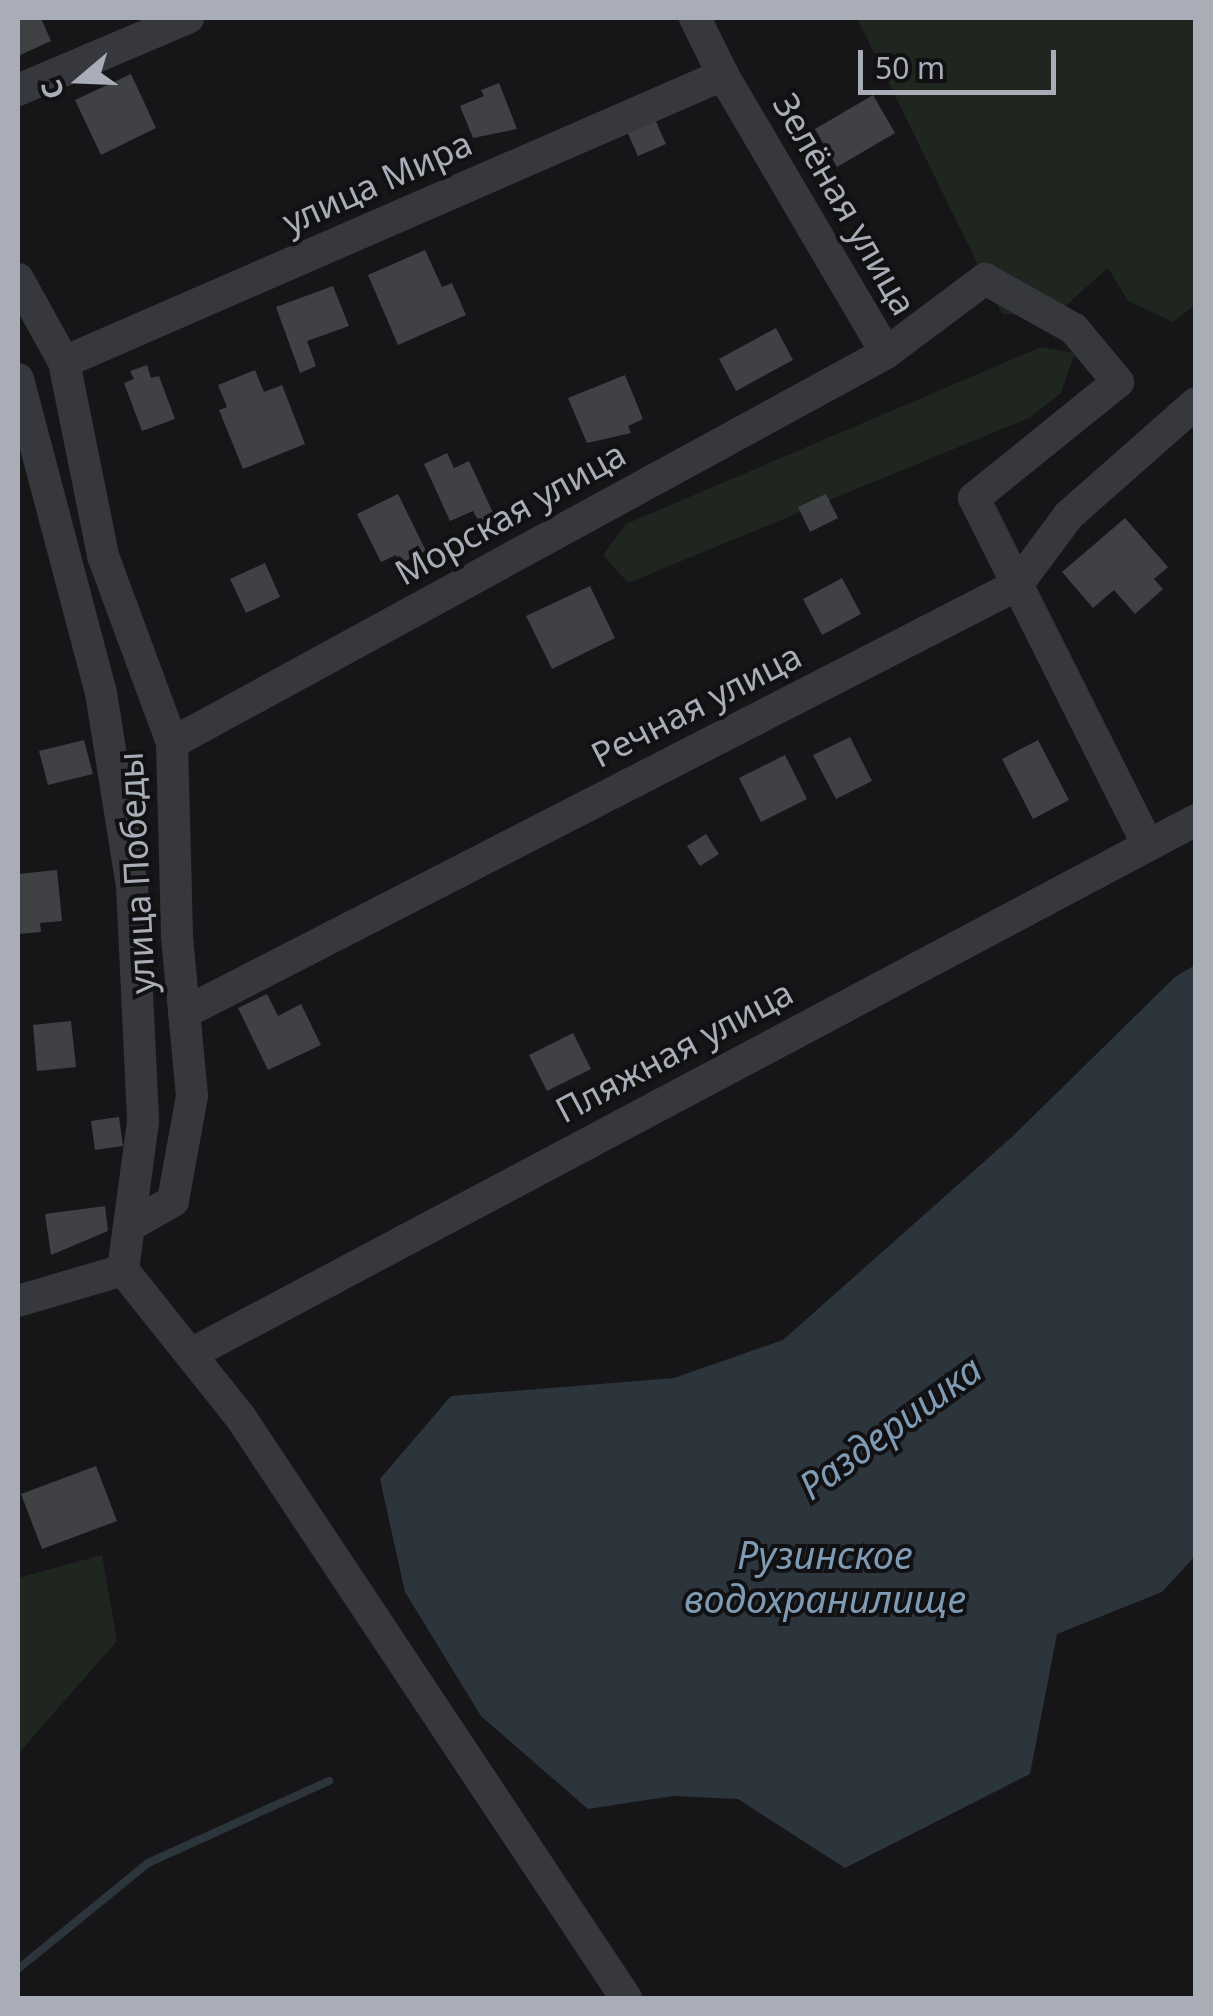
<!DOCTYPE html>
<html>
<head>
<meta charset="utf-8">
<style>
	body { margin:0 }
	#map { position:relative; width:1213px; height:2016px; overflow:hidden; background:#161618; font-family:"Noto Sans",sans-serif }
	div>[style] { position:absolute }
	.green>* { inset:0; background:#1e261f }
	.water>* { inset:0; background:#2c353c }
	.stream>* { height:8px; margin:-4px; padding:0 4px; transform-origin:4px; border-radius:4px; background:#2c353c }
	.building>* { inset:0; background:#404145 }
	.minor>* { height:32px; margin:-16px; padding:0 16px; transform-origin:16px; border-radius:16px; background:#37383d }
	span { translate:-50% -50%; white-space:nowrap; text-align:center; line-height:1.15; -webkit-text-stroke:8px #111113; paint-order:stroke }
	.street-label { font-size:35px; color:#a8adb8 }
	.water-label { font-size:38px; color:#7f9bb3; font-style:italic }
	.frame { position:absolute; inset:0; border:20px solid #a8adb8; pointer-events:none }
	.north { position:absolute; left:30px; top:30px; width:100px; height:100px; -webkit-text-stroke:8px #111113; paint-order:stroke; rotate:251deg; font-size:28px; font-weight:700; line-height:40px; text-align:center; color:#a8adb8 }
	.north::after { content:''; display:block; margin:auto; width:35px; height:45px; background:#a8adb8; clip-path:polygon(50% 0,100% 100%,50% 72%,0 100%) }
	.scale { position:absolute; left:858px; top:50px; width:198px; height:45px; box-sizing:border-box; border:5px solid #a8adb8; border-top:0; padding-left:12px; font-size:30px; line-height:35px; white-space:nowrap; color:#a8adb8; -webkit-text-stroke:8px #111113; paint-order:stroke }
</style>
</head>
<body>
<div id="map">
	<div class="green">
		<i style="clip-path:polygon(857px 18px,1195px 18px,1195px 305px,1173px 322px,1128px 301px,1108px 268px,1054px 316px,1002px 314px)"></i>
		<i style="clip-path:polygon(1041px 347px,1075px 353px,1061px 393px,1029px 418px,628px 583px,603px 555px,626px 524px)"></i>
		<i style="clip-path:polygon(102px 1555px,117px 1641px,18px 1754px,18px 1578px)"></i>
	</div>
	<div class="water">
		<i style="clip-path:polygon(1195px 965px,1195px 1556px,1162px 1592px,1057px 1634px,1030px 1774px,845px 1868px,738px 1799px,673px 1796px,588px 1809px,481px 1716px,405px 1592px,380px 1479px,451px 1396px,674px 1378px,783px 1340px,1013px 1136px,1175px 977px)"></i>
	</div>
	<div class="stream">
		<i style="left:18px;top:1969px;width:168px;rotate:-39.2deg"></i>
		<i style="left:148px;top:1863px;width:199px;rotate:-24.4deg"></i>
	</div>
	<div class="building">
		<i style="clip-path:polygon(18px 18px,41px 18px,51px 41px,18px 56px)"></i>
		<i style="clip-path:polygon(131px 74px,156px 128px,101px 155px,75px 100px)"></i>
		<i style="clip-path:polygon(499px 83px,517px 129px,473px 138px,460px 106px,484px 96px,481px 90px)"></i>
		<i style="clip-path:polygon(873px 95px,895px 133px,837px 167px,815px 129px)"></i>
		<i style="clip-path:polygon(653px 115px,666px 144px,638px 156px,625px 127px)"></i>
		<i style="clip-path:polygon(425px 250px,442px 287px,452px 283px,466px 315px,398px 345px,368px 275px)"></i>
		<i style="clip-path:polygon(333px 286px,349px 326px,307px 341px,316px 366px,300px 373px,276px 307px)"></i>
		<i style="clip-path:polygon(776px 328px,793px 360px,736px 391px,719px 359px)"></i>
		<i style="clip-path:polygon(147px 365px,151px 378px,159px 376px,175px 419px,142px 431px,124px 383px,134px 379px,130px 371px)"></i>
		<i style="clip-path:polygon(255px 370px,264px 392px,282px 385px,305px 444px,243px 469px,219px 410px,227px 407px,218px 385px)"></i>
		<i style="clip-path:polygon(625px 375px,643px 419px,628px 426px,631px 433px,587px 443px,568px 398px)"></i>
		<i style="clip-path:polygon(447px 453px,454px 468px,469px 461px,494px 515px,479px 522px,473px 511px,450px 521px,424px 464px)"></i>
		<i style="clip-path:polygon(398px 494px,426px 551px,399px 564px,396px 555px,381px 562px,357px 514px)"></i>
		<i style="clip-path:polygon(826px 494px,838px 518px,810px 532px,798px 507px)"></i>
		<i style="clip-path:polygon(1125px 518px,1168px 567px,1154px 579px,1163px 589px,1135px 614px,1114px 590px,1093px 608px,1062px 572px)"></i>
		<i style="clip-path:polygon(265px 563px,280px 597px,246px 613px,230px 579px)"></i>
		<i style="clip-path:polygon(842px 578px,861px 614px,822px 635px,803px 599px)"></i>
		<i style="clip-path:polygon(590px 586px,615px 638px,552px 669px,526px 616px)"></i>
		<i style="clip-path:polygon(850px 737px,872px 781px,836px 799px,813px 755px)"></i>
		<i style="clip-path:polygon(84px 740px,93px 774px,48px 785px,39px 751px)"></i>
		<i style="clip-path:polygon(1038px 740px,1069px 800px,1033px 819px,1002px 759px)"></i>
		<i style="clip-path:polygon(785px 755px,807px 799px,761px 822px,739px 778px)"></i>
		<i style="clip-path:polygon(706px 834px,719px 854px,700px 866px,687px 846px)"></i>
		<i style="clip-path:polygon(57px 870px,62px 921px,40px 923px,41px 932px,18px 934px,18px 874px)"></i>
		<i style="clip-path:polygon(267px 994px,278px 1016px,301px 1004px,321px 1045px,268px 1070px,238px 1008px)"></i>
		<i style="clip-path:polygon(71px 1021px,76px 1067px,37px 1071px,33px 1025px)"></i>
		<i style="clip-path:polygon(573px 1033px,591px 1069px,547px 1091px,529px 1055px)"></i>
		<i style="clip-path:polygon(119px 1117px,123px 1146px,95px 1150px,91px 1121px)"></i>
		<i style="clip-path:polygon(105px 1206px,108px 1231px,51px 1255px,45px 1214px)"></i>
		<i style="clip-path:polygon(96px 1466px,117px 1521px,42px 1549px,21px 1494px)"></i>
	</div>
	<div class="minor">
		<i style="left:695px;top:18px;width:64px;rotate:63.8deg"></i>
		<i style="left:723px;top:75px;width:322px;rotate:59.6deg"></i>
		<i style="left:886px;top:353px;width:124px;rotate:-36.8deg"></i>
		<i style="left:985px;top:279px;width:102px;rotate:29.3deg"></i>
		<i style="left:1074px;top:329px;width:69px;rotate:50.3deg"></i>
		<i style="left:1118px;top:382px;width:185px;rotate:141.1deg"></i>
		<i style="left:974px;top:498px;width:388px;rotate:63.4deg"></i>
		<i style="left:18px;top:90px;width:185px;rotate:-23deg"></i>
		<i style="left:18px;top:279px;width:95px;rotate:61deg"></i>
		<i style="left:64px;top:362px;width:198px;rotate:78.6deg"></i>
		<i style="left:103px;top:556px;width:199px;rotate:69.7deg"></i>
		<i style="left:172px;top:743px;width:194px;rotate:88.5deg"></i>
		<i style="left:177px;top:937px;width:160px;rotate:84.6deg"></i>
		<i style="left:192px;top:1096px;width:107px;rotate:100.3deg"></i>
		<i style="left:173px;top:1201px;width:48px;rotate:150.3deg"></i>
		<i style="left:64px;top:362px;width:719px;rotate:-23.53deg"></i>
		<i style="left:18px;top:379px;width:325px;rotate:75.2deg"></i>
		<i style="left:101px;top:693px;width:195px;rotate:80.9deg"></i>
		<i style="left:132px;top:886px;width:236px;rotate:87.3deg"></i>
		<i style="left:143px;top:1122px;width:149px;rotate:97.7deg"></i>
		<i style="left:123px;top:1270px;width:189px;rotate:51.4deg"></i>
		<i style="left:241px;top:1418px;width:696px;rotate:56.42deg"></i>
		<i style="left:172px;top:743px;width:814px;rotate:-28.64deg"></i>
		<i style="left:184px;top:1013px;width:937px;rotate:-27.19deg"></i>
		<i style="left:1017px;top:585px;width:87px;rotate:-53.4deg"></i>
		<i style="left:1069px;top:515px;width:169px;rotate:-41.4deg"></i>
		<i style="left:18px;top:1301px;width:109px;rotate:-16.4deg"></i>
		<i style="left:191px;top:1354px;width:1138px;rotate:-27.98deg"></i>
	</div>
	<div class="street-label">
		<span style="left:377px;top:182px;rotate:-24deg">улица Мира</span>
		<span style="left:845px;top:204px;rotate:60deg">Зелёная улица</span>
		<span style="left:510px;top:513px;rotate:-29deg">Морская улица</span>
		<span style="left:696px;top:705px;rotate:-27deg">Речная улица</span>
		<span style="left:136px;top:873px;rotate:-93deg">улица Победы</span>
		<span style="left:674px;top:1051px;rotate:-28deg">Пляжная улица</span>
	</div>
	<div class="water-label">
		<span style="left:890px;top:1427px;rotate:-36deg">Раздеришка</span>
		<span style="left:825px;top:1577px">Рузинское<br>водохранилище</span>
	</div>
	<div class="frame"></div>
	<div class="north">С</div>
	<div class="scale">50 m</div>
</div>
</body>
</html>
